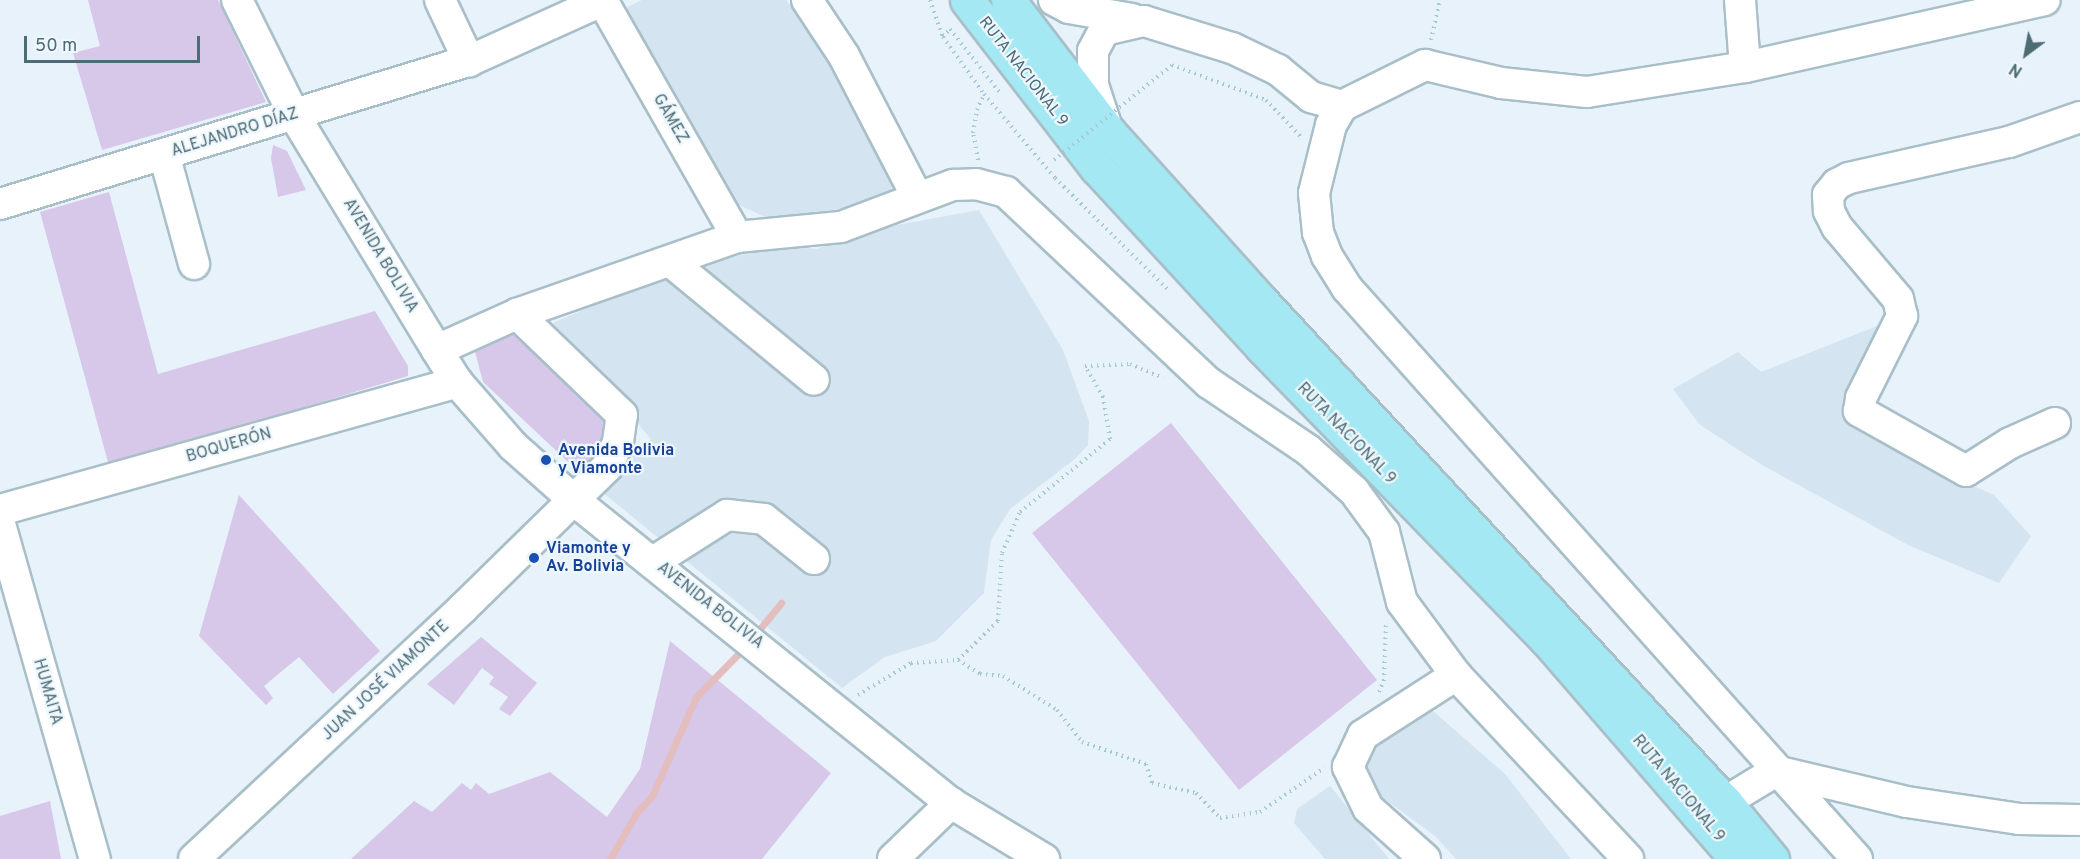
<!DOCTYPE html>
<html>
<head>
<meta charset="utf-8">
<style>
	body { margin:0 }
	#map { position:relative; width:2080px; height:859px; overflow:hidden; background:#e8f2fb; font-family:Overpass,sans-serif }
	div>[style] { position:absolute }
	.residential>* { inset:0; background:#d4e4f0 }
	.green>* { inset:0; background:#d7c7e9 }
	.stream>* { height:7px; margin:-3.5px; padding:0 3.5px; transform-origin:3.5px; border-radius:3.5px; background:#e4bebe }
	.path>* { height:4px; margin-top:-2px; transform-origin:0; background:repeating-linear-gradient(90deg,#a4c8d4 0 1.5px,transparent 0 6px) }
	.roads { filter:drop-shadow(2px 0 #a9bfc8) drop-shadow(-2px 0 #a9bfc8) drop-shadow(0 2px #a9bfc8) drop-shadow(0 -2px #a9bfc8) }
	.minor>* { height:30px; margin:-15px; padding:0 15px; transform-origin:15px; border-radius:15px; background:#fff }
	.highway>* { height:33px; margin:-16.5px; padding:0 16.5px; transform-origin:16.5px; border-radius:16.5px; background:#a3e8f2 }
	.path-bridge>* { height:4px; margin-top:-2px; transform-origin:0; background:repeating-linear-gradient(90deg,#a4c8d4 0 1.5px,transparent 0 6px) }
	.dots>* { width:16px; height:16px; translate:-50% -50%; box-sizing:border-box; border:3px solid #eff7fe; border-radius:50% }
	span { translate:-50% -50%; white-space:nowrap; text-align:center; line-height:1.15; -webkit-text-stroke:4.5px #eff7fe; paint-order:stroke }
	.street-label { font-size:16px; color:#4d6c74 }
	.transit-label { font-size:16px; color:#164399; font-weight:700 }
	.left { translate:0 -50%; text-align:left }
	.north { position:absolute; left:1996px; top:24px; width:60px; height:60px; -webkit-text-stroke:4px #eff7fe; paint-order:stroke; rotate:212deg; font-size:16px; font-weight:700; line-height:24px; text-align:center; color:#4d6c74 }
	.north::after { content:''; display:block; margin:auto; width:21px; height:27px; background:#4d6c74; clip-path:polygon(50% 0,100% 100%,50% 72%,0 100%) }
	.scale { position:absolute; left:24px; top:36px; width:176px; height:27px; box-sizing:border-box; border:3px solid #4d6c74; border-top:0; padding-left:8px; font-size:18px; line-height:21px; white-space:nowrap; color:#4d6c74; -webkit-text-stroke:4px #eff7fe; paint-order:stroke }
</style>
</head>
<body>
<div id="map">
	<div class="residential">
		<i style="clip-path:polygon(642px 0,786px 0,825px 52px,894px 178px,889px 198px,776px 222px,726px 199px,619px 11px)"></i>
		<i style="clip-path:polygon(979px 210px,1063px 350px,1089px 421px,1088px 445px,1076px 458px,1010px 509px,991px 540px,984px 593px,936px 641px,885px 657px,842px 688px,596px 487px,651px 439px,553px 323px,659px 277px,779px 245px,817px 249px,854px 233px)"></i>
		<i style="clip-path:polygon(1887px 322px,1845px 407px,1969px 484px,1994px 495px,2031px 536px,1999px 583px,1908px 545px,1762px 465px,1700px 425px,1673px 389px,1738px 352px,1761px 372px)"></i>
		<i style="clip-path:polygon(1433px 711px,1505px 774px,1571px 859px,1456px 859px,1435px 836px,1374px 791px,1362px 760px,1376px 738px)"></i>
		<i style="clip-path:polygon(1330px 786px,1389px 859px,1325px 859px,1294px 823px,1297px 809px)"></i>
	</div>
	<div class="green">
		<i style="clip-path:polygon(88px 0,218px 0,266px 102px,102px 150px,73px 53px,100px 46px)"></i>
		<i style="clip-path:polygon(273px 145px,287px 151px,306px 190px,278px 197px,271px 158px)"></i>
		<i style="clip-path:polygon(109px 192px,158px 374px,375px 311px,408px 366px,408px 376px,109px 466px,40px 212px)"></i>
		<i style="clip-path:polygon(520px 328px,610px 416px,605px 454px,581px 474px,483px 382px,473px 344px)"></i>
		<i style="clip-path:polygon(1171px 423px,1377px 680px,1239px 790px,1032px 533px)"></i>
		<i style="clip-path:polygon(239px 495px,380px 651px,333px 694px,299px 657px,264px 686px,273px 698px,266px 705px,199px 636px)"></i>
		<i style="clip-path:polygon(481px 637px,537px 683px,510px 716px,499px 709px,508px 697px,489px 684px,494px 677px,482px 668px,454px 705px,427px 684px)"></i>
		<i style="clip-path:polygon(670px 641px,831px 773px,762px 859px,351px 859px,414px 801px,432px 812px,462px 783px,471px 790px,476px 783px,489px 794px,550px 772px,607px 817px,640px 769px)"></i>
		<i style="clip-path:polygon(50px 801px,61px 859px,0 859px,0 816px)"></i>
	</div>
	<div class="stream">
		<i style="left:754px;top:636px;width:43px;rotate:-50.7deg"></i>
		<i style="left:610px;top:859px;width:54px;rotate:-60.1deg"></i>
		<i style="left:637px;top:812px;width:22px;rotate:-47deg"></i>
		<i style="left:652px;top:796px;width:108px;rotate:-66deg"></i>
		<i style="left:696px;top:697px;width:70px;rotate:-45.6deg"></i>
	</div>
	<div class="path">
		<i style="left:930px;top:0;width:39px;rotate:71deg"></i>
		<i style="left:943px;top:37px;width:70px;rotate:54.3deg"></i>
		<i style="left:984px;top:94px;width:110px;rotate:49.8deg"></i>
		<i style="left:1055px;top:178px;width:161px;rotate:44.7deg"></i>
		<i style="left:943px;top:37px;width:11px;rotate:-49deg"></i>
		<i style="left:950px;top:29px;width:83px;rotate:51.9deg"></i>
		<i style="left:1431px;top:40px;width:41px;rotate:-77.3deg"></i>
		<i style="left:1172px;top:65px;width:100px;rotate:20.4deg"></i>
		<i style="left:1266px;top:100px;width:51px;rotate:46.6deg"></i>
		<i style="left:978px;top:160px;width:27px;rotate:-100deg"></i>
		<i style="left:973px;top:133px;width:23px;rotate:-80deg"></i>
		<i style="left:977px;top:110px;width:17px;rotate:-66deg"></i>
		<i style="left:958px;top:660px;width:26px;rotate:32deg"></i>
		<i style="left:980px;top:674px;width:23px;rotate:5deg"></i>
		<i style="left:1003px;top:676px;width:64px;rotate:32.2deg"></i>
		<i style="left:1057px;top:710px;width:41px;rotate:52deg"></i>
		<i style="left:1082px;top:742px;width:68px;rotate:19deg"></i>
		<i style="left:1146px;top:764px;width:20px;rotate:72deg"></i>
		<i style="left:1152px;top:783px;width:45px;rotate:12.8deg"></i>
		<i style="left:1196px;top:793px;width:35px;rotate:46deg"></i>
		<i style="left:1220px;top:818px;width:40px;rotate:-8.5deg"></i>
		<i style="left:1260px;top:812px;width:78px;rotate:-34.5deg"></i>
		<i style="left:1379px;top:692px;width:12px;rotate:-66deg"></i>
		<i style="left:1384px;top:681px;width:57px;rotate:-88deg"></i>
		<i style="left:858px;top:695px;width:62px;rotate:-31.1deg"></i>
		<i style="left:911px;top:663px;width:47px;rotate:-3.7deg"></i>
		<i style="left:958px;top:660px;width:56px;rotate:-44.3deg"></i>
		<i style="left:998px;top:621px;width:68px;rotate:-86.6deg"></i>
		<i style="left:1002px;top:553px;width:45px;rotate:-66.3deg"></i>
		<i style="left:1020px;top:512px;width:116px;rotate:-39deg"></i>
		<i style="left:1110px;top:439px;width:43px;rotate:-99.5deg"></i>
		<i style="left:1103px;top:397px;width:36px;rotate:-120deg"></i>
		<i style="left:1085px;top:366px;width:45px;rotate:-2.5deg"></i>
		<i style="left:1130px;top:364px;width:36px;rotate:23deg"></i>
	</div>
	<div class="roads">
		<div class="minor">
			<i style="left:237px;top:0;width:128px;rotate:63.6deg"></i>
			<i style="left:294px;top:115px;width:275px;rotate:58.7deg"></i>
			<i style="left:437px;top:350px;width:38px;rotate:58deg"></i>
			<i style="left:457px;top:382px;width:85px;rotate:48.8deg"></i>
			<i style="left:513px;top:446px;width:83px;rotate:41.6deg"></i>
			<i style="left:575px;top:501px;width:482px;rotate:38.8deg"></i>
			<i style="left:951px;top:803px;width:109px;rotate:31.1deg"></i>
			<i style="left:440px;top:0;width:68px;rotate:64.6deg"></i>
			<i style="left:602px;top:0;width:273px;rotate:60.3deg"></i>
			<i style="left:807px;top:0;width:67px;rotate:56.5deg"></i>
			<i style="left:844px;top:56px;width:157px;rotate:62.6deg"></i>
			<i style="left:1054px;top:0;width:17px;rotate:28deg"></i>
			<i style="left:1069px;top:8px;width:64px;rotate:9.9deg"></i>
			<i style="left:1740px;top:0;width:67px;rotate:85.7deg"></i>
			<i style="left:1105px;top:122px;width:38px;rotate:-108deg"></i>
			<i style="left:1093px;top:86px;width:35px;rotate:-90deg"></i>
			<i style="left:1093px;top:51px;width:24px;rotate:-62deg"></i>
			<i style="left:1104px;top:30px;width:41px;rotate:-12.7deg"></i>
			<i style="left:1144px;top:21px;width:92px;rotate:17.1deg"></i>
			<i style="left:1232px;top:48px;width:51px;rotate:25.6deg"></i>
			<i style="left:1278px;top:70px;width:43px;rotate:39.3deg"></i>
			<i style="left:1311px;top:97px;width:32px;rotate:16deg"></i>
			<i style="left:164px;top:154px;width:114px;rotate:74.7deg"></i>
			<i style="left:0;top:204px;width:490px;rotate:-17deg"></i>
			<i style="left:469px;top:61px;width:148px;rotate:-24.3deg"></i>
			<i style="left:671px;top:262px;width:185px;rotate:39.5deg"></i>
			<i style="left:437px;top:350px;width:88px;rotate:-24.2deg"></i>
			<i style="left:517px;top:314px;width:233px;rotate:-19.3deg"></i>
			<i style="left:737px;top:237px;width:104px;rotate:-5.5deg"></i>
			<i style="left:841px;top:227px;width:120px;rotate:-20.6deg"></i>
			<i style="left:953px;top:185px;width:23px;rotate:-2deg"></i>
			<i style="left:976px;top:184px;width:31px;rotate:15deg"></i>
			<i style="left:1006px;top:192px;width:279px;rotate:43.3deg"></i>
			<i style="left:1209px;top:383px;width:120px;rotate:34.1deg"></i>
			<i style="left:1308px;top:450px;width:62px;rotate:41.7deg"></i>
			<i style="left:1354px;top:491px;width:51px;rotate:53.8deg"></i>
			<i style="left:1384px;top:532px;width:72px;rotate:75.6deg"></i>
			<i style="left:1402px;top:602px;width:91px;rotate:53.5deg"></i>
			<i style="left:1456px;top:675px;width:252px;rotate:46.9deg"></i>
			<i style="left:2055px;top:423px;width:49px;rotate:156deg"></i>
			<i style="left:2010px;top:443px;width:52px;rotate:147.5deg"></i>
			<i style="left:1966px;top:471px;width:123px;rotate:-150.7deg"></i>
			<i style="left:1859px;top:411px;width:13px;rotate:-81deg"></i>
			<i style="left:1861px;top:398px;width:92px;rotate:-63.4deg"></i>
			<i style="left:1902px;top:316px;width:17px;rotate:-103deg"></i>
			<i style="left:1898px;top:299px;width:94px;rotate:-130.3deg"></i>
			<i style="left:1837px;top:227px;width:18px;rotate:-117deg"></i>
			<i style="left:1829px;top:211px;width:16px;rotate:-94deg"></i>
			<i style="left:1828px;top:195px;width:14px;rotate:-51deg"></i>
			<i style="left:1837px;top:184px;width:13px;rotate:-27deg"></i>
			<i style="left:1849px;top:178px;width:164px;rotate:-12.7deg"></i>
			<i style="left:2009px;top:142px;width:75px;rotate:-19.4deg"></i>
			<i style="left:0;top:510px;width:475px;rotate:-15.6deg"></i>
			<i style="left:0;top:524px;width:348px;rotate:74.2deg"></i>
			<i style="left:653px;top:562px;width:88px;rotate:-32.4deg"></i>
			<i style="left:727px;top:515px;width:37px;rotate:6deg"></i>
			<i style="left:764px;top:519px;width:64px;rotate:38.7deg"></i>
			<i style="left:1725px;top:802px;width:60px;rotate:-31.3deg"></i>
			<i style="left:1776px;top:771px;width:135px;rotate:13.3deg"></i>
			<i style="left:1907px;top:802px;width:113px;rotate:8.6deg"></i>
			<i style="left:2019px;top:819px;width:61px;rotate:0.9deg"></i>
			<i style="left:194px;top:859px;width:367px;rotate:-43deg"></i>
			<i style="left:462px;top:609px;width:203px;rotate:-44.4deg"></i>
			<i style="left:607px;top:467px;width:27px;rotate:-66deg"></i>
			<i style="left:618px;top:442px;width:27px;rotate:-82deg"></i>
			<i style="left:622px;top:415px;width:146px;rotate:-136.1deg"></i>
			<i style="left:893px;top:859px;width:81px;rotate:-44deg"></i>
			<i style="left:1425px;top:859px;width:76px;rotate:-138.2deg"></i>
			<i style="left:1368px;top:808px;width:46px;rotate:-116deg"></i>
			<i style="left:1348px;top:767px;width:35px;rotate:-65deg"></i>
			<i style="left:1363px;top:735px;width:111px;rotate:-32.8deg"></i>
			<i style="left:1857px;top:859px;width:766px;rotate:-131.77deg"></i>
			<i style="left:1347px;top:288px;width:38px;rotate:-122deg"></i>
			<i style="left:1327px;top:256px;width:25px;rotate:-111deg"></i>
			<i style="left:1318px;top:233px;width:40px;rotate:-95.7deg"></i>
			<i style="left:1314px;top:193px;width:70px;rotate:-76deg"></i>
			<i style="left:1331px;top:125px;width:22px;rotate:-60deg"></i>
			<i style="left:1342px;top:106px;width:93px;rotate:-26.3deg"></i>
			<i style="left:1425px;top:65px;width:78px;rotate:13.3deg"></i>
			<i style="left:1501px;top:83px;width:86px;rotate:6deg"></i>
			<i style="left:1587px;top:92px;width:160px;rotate:-9deg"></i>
			<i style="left:1745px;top:67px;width:307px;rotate:-12.6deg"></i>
		</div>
		<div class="highway">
			<i style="left:967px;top:0;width:212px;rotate:52.3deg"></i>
			<i style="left:1097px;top:168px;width:243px;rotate:47.3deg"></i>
			<i style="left:1262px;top:347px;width:409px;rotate:45.8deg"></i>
			<i style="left:1547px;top:640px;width:290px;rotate:49.1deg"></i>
			<i style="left:1008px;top:0;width:165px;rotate:52.6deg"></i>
			<i style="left:1108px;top:131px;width:229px;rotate:48deg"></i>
			<i style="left:1261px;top:301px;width:683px;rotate:47.2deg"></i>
			<i style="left:1725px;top:802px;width:74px;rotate:50.5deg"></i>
		</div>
	</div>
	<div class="path-bridge">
		<i style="left:1054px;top:160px;width:151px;rotate:-38.8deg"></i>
	</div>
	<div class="dots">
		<i style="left:546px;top:460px;background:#1a4fb4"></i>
		<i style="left:534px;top:558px;background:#1a4fb4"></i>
	</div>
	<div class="street-label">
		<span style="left:1023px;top:72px;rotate:52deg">RUTA NACIONAL 9</span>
		<span style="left:670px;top:119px;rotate:60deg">GÁMEZ</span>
		<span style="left:235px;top:133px;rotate:-17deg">ALEJANDRO DÍAZ</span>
		<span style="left:380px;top:256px;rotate:59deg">AVENIDA BOLIVIA</span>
		<span style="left:1346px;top:434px;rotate:46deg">RUTA NACIONAL 9</span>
		<span style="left:229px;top:446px;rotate:-16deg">BOQUERÓN</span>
		<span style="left:710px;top:606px;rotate:38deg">AVENIDA BOLIVIA</span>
		<span style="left:386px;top:681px;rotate:-43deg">JUAN JOSÉ VIAMONTE</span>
		<span style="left:47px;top:692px;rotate:74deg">HUMAITA</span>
		<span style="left:1678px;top:789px;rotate:50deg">RUTA NACIONAL 9</span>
	</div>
	<div class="transit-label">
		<span class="left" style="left:558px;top:460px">Avenida Bolivia<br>y Viamonte</span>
		<span class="left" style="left:546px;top:558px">Viamonte y<br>Av. Bolivia</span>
	</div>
	<div class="north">N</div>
	<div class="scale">50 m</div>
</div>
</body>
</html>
